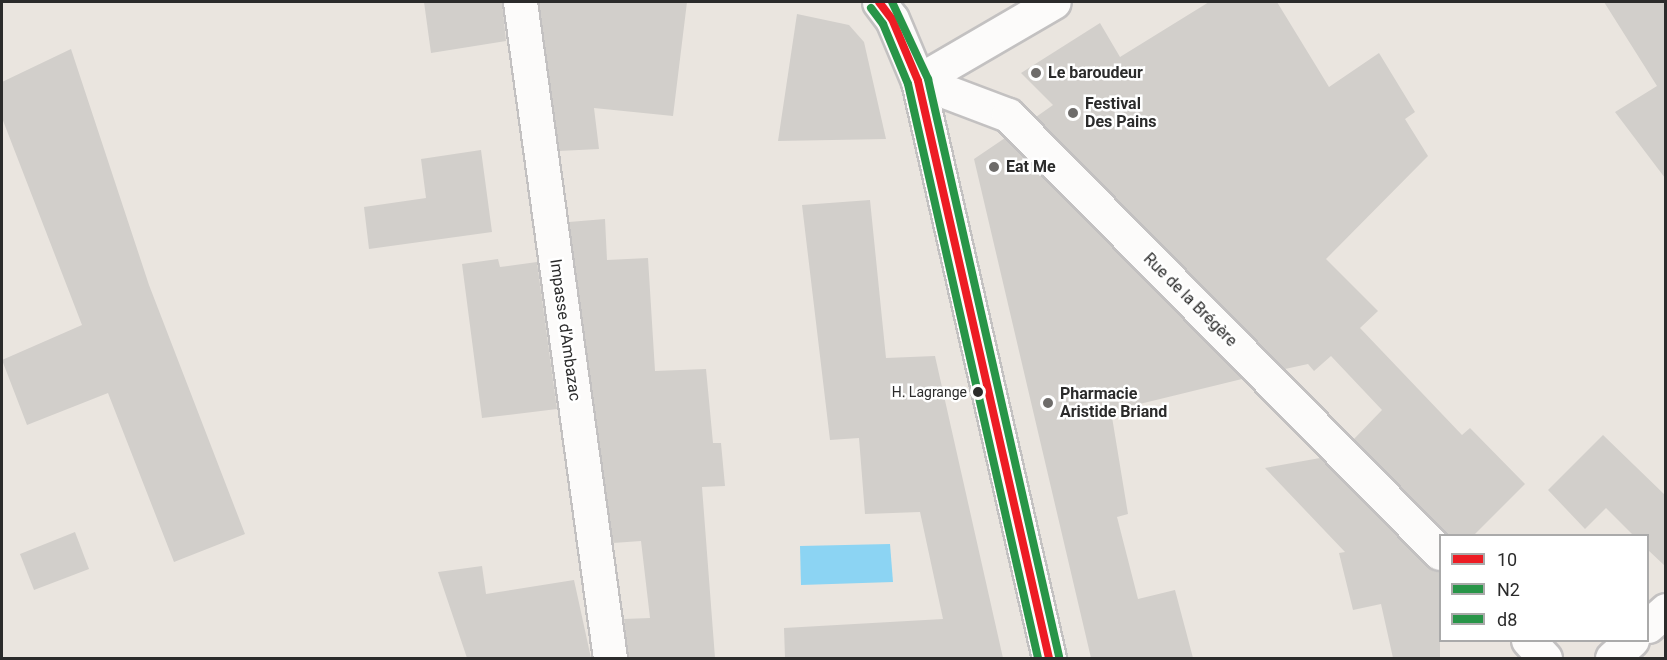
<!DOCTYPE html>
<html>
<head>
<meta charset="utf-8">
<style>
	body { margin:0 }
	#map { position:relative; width:1667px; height:660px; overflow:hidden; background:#eae5df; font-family:Roboto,sans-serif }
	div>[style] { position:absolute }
	.water>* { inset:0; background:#8cd4f3 }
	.building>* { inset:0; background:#d2cfcb }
	.roads { filter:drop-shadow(2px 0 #c3c1c1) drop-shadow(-2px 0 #c3c1c1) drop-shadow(0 2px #c3c1c1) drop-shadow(0 -2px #c3c1c1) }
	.street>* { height:33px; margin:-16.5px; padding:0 16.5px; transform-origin:16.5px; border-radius:16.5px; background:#fcfbfa }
	.secondary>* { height:33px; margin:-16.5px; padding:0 16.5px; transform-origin:16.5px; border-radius:16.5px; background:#fcfbfa }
	.bus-1>* { height:8px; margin:-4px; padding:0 4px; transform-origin:4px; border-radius:4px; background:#ed1c24 }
	.bus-2>* { height:8px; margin:-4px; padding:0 4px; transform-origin:4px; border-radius:4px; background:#289548 }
	.bus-3>* { height:8px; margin:-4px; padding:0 4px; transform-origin:4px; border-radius:4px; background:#289548 }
	.dots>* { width:16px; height:16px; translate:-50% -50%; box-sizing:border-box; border:3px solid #fff; border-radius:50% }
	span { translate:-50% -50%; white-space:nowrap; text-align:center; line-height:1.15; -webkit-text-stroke:5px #fff; paint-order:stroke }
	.bus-label { font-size:14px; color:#2b2b2b }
	.right { translate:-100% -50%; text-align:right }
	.poi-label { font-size:16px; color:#2b2b2b; font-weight:700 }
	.left { translate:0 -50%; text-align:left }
	.street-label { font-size:16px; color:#2b2b2b }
	.frame { position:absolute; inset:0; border:3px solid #2b2b2b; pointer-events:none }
	.legend { position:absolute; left:1439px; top:534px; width:210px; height:108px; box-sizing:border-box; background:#fff; border:2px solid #aaa; margin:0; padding:8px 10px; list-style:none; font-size:18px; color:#2b2b2b }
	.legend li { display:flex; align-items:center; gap:12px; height:30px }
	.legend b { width:30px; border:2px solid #aaa }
</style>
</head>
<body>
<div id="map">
	<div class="water">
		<i style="clip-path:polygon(890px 544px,893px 582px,801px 585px,800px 546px)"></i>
	</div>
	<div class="building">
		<i style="clip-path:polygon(424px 2px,502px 2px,506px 41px,431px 53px)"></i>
		<i style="clip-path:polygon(539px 2px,687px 2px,673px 116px,594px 108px,599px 149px,559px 151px)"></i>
		<i style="clip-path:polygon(1209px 2px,1277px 2px,1329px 87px,1379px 53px,1415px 112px,1405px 119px,1428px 156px,1326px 259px,1378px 311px,1360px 328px,1462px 435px,1470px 428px,1525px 484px,1473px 536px,1449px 536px,1354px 439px,1382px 410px,1331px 356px,1314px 371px,1308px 364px,1285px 369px,1036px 117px,1053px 105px,1021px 73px,1100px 23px,1120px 57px)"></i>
		<i style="clip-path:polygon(1604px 2px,1665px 2px,1665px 178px,1615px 112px,1657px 86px)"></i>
		<i style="clip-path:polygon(797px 14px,849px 25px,864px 42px,886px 139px,778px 141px)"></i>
		<i style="clip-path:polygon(71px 49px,149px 285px,245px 534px,174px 562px,108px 393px,27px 425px,2px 360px,82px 325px,2px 118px,2px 82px)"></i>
		<i style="clip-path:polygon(1005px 138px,1242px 379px,1111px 411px,1128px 514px,1117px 517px,1138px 599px,1175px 590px,1193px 658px,1091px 658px,974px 159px)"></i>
		<i style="clip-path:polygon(481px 150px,492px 232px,369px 249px,364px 207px,426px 198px,421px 159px)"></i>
		<i style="clip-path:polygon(870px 200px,886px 358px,935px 356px,1003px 658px,785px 658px,784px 628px,943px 619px,920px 512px,865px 514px,859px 438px,830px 440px,802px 205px)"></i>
		<i style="clip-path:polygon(605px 219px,607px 260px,648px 258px,655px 371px,706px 369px,713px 443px,721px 443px,725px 486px,702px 487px,715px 658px,628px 658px,624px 619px,650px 618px,641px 541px,613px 543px,569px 222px)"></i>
		<i style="clip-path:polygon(498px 259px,500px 267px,537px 262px,557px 409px,482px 418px,462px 264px)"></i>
		<i style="clip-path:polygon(1603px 435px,1665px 495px,1665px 566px,1647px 549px,1647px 536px,1634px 536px,1606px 508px,1585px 529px,1548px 490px)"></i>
		<i style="clip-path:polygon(1320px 458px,1427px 566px,1440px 571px,1440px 658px,1393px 658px,1381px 604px,1353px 610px,1339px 553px,1345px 552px,1265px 468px)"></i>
		<i style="clip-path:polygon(75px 532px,89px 569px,34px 590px,20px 554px)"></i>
		<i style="clip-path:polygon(482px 566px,486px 594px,574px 580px,591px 658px,467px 658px,438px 572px)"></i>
	</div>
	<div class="roads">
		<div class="street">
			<i style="left:520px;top:2px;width:662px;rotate:82.19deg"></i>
			<i style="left:918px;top:81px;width:96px;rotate:20.7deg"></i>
			<i style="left:1008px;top:115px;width:615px;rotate:45.4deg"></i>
			<i style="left:918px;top:81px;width:157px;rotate:-30.2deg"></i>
			<i style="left:1648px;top:626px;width:24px;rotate:-42deg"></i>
			<i style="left:1528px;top:640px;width:25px;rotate:47deg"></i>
			<i style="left:1612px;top:658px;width:27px;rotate:-42deg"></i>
		</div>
		<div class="secondary">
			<i style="left:879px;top:2px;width:21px;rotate:53deg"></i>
			<i style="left:892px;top:19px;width:67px;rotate:67.2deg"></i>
			<i style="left:918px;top:81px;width:592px;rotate:77.21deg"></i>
		</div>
	</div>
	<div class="bus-1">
		<i style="left:879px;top:2px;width:21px;rotate:53deg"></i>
		<i style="left:892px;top:19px;width:67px;rotate:67.2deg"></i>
		<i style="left:918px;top:81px;width:592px;rotate:77.21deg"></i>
	</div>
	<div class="bus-2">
		<i style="left:871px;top:8px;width:20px;rotate:53deg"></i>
		<i style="left:883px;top:24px;width:65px;rotate:67.4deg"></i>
		<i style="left:908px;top:84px;width:589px;rotate:77.24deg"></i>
	</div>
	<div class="bus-3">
		<i style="left:892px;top:2px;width:85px;rotate:64.9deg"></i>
		<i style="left:928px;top:79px;width:592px;rotate:77.21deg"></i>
	</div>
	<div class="dots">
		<i style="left:1036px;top:73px;background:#6e6c6a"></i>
		<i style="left:1073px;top:113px;background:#6e6c6a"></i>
		<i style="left:994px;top:167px;background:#6e6c6a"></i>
		<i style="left:978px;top:392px;background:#2b2b2b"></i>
		<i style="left:1048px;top:403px;background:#6e6c6a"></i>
	</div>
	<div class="bus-label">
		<span class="right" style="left:967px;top:392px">H. Lagrange</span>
	</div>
	<div class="poi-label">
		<span class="left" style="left:1048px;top:73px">Le baroudeur</span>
		<span class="left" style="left:1085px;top:113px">Festival<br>Des Pains</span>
		<span class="left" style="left:1006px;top:167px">Eat Me</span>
		<span class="left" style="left:1060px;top:403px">Pharmacie<br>Aristide Briand</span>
	</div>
	<div class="street-label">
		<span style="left:1190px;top:300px;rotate:45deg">Rue de la Brégère</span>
		<span style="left:565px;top:330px;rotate:82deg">Impasse d'Ambazac</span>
	</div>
	<div class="frame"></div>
	<ul class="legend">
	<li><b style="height:8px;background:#ed1c24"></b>10</li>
	<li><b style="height:8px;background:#289548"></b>N2</li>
	<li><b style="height:8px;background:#289548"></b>d8</li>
	</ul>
</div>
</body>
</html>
